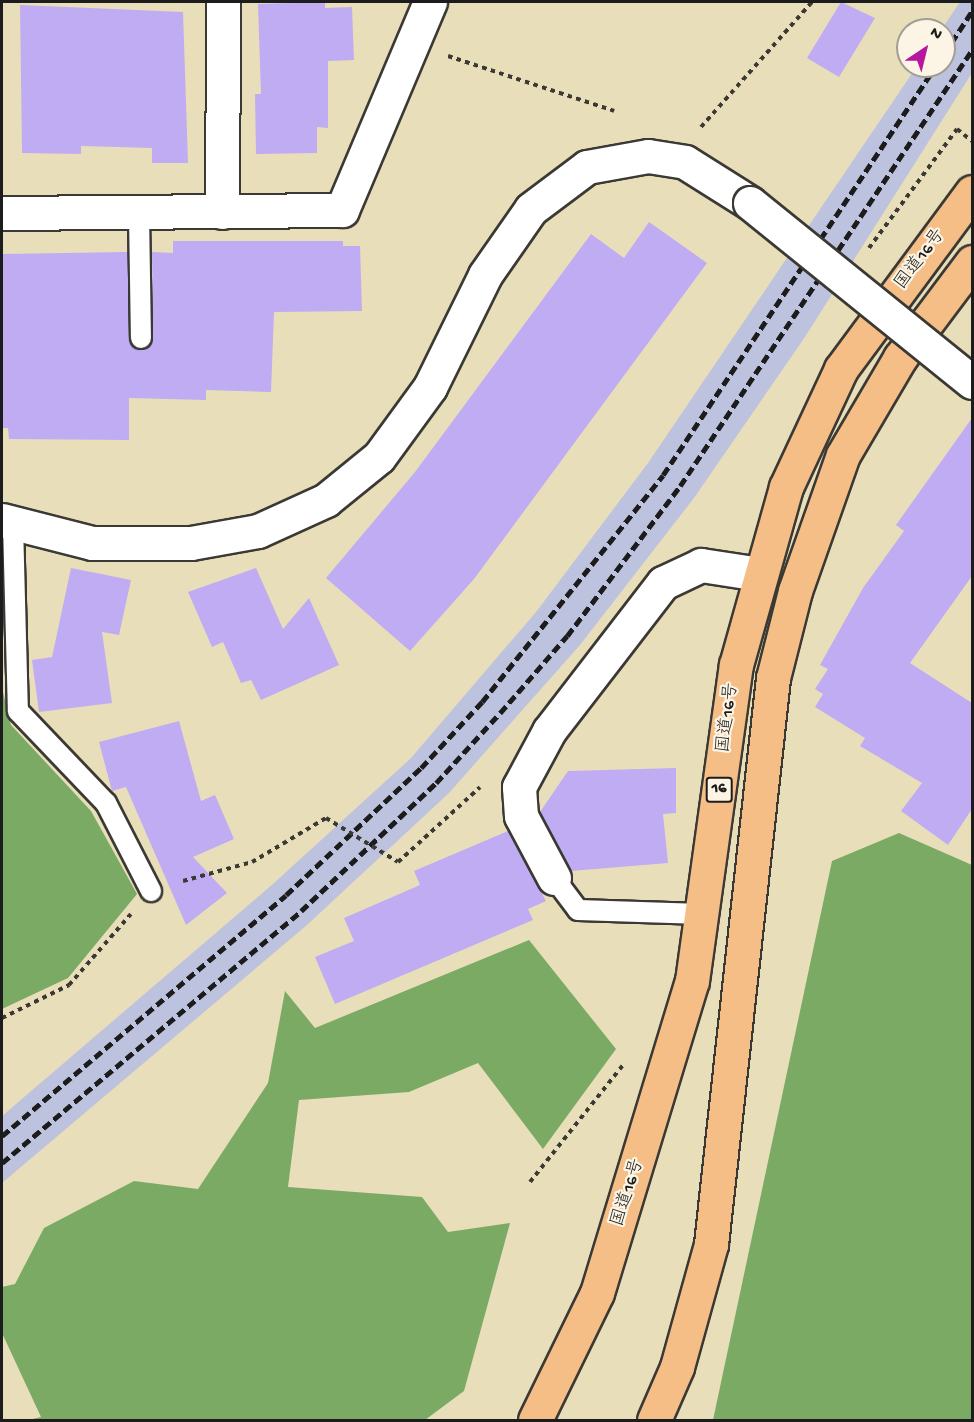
<!DOCTYPE html>
<html>
<head>
<meta charset="utf-8">
<style>
	body { margin:0 }
	#map { position:relative; width:974px; height:1422px; overflow:hidden; background:#e9deba; font-family:"Gochi Hand","Klee One",sans-serif }
	div>[style] { position:absolute }
	.industrial>* { inset:0; background:#bdc3de }
	.forest>* { inset:0; background:#7baa64 }
	.building>* { inset:0; background:#c0acf2 }
	.path>* { height:4px; margin-top:-2px; transform-origin:0; background:repeating-linear-gradient(90deg,#3b3934 0 4.5px,transparent 0 9px) }
	.roads { filter:drop-shadow(2px 0 #3b3934) drop-shadow(-2px 0 #3b3934) drop-shadow(0 2px #3b3934) drop-shadow(0 -2px #3b3934) }
	.service>* { height:20px; margin:-10px; padding:0 10px; transform-origin:10px; border-radius:10px; background:#fff }
	.minor>* { height:33px; margin:-16.5px; padding:0 16.5px; transform-origin:16.5px; border-radius:16.5px; background:#fff }
	.tertiary>* { height:33px; margin:-16.5px; padding:0 16.5px; transform-origin:16.5px; border-radius:16.5px; background:#fff }
	.trunk>* { height:33px; margin:-16.5px; padding:0 16.5px; transform-origin:16.5px; border-radius:16.5px; background:#f6be87 }
	.rail>* { height:4.5px; margin-top:-2.25px; transform-origin:0; background:repeating-linear-gradient(90deg,#1c1c1c 0 9px,transparent 0 13.5px) }
	.path-bridge>* { height:4px; margin-top:-2px; transform-origin:0; background:repeating-linear-gradient(90deg,#3b3934 0 4.5px,transparent 0 9px) }
	.bridges { filter:drop-shadow(2px 0 #3b3934) drop-shadow(-2px 0 #3b3934) drop-shadow(0 2px #3b3934) drop-shadow(0 -2px #3b3934) }
	.tertiary-bridge>* { height:33px; margin:-16.5px; padding:0 16.5px; transform-origin:16.5px; border-radius:16.5px; background:#fff }
	span { translate:-50% -50%; white-space:nowrap; text-align:center; line-height:1.15; -webkit-text-stroke:4.5px #fcf5e5; paint-order:stroke }
	.shield-label span { padding:2px 4px; background:#fcf5e5; border:2px solid; border-radius:4px; -webkit-text-stroke-width:0 }
	.shield-label { font-size:16px; color:#1c1c1c; font-weight:700 }
	.street-label { font-size:18px; color:#1c1c1c }
	.frame { position:absolute; inset:0; border:3px solid #1c1c1c; pointer-events:none }
	.north { position:absolute; left:896px; top:18px; width:60px; height:60px; box-sizing:border-box; background:#fcf5e5; border:2px solid #a29e95; border-radius:50%; rotate:35deg; font-size:16px; font-weight:700; line-height:24px; text-align:center; color:#1c1c1c }
	.north::after { content:''; display:block; margin:auto; width:21px; height:27px; background:#b5179e; clip-path:polygon(50% 0,100% 100%,50% 72%,0 100%) }
</style>
</head>
<body>
<div id="map">
	<div class="industrial">
		<i style="clip-path:polygon(960px 2px,972px 2px,972px 73px,805px 337px,694px 498px,580px 645px,449px 793px,307px 925px,2px 1183px,2px 1116px,274px 883px,411px 758px,536px 612px,648px 463px,917px 66px,944px 66px,941px 30px)"></i>
	</div>
	<div class="forest">
		<i style="clip-path:polygon(2px 688px,11px 725px,91px 811px,137px 894px,68px 978px,2px 1009px)"></i>
		<i style="clip-path:polygon(899px 833px,972px 865px,972px 1420px,713px 1420px,832px 861px)"></i>
		<i style="clip-path:polygon(529px 940px,616px 1049px,543px 1149px,478px 1063px,409px 1092px,299px 1100px,288px 1187px,422px 1197px,448px 1232px,510px 1223px,464px 1391px,425px 1420px,28px 1420px,41px 1417px,2px 1333px,2px 1287px,15px 1284px,44px 1228px,134px 1181px,198px 1189px,268px 1083px,285px 991px,315px 1028px)"></i>
	</div>
	<div class="building">
		<i style="clip-path:polygon(325px 2px,325px 8px,352px 7px,354px 60px,328px 61px,328px 128px,317px 127px,317px 153px,256px 154px,255px 94px,261px 94px,258px 4px)"></i>
		<i style="clip-path:polygon(841px 2px,875px 18px,839px 77px,807px 58px)"></i>
		<i style="clip-path:polygon(20px 5px,183px 12px,188px 163px,152px 163px,152px 148px,81px 146px,81px 154px,22px 153px)"></i>
		<i style="clip-path:polygon(649px 222px,707px 263px,474px 579px,410px 651px,326px 578px,415px 472px,591px 234px,624px 258px)"></i>
		<i style="clip-path:polygon(173px 241px,343px 241px,343px 246px,360px 246px,362px 311px,274px 312px,271px 392px,206px 390px,206px 400px,129px 398px,129px 440px,9px 439px,8px 428px,2px 428px,2px 254px,128px 252px,129px 338px,142px 350px,153px 338px,152px 252px,173px 253px)"></i>
		<i style="clip-path:polygon(972px 418px,972px 576px,910px 663px,972px 703px,972px 809px,948px 845px,901px 811px,922px 783px,860px 746px,865px 738px,815px 707px,823px 694px,815px 689px,828px 669px,820px 665px,863px 588px,904px 531px,896px 525px)"></i>
		<i style="clip-path:polygon(71px 568px,131px 580px,119px 635px,102px 632px,112px 703px,39px 712px,32px 660px,52px 657px)"></i>
		<i style="clip-path:polygon(256px 568px,283px 629px,309px 598px,339px 665px,261px 700px,251px 680px,241px 683px,223px 642px,212px 647px,188px 592px)"></i>
		<i style="clip-path:polygon(179px 721px,201px 801px,215px 795px,234px 839px,193px 857px,227px 893px,186px 925px,126px 787px,112px 791px,99px 742px)"></i>
		<i style="clip-path:polygon(676px 768px,676px 813px,663px 814px,668px 863px,571px 871px,540px 812px,568px 771px)"></i>
		<i style="clip-path:polygon(508px 831px,546px 901px,528px 909px,533px 920px,335px 1004px,315px 957px,354px 941px,344px 918px,420px 885px,414px 871px)"></i>
	</div>
	<div class="path">
		<i style="left:448px;top:56px;width:175px;rotate:18.3deg"></i>
		<i style="left:701px;top:127px;width:167px;rotate:-48.4deg"></i>
		<i style="left:869px;top:248px;width:148px;rotate:-53.5deg"></i>
		<i style="left:957px;top:129px;width:19px;rotate:39deg"></i>
		<i style="left:398px;top:862px;width:111px;rotate:-42.4deg"></i>
		<i style="left:183px;top:881px;width:72px;rotate:-15.4deg"></i>
		<i style="left:252px;top:862px;width:86px;rotate:-30.7deg"></i>
		<i style="left:2px;top:1018px;width:75px;rotate:-26.2deg"></i>
		<i style="left:69px;top:985px;width:94px;rotate:-48.9deg"></i>
		<i style="left:530px;top:1182px;width:151px;rotate:-51.5deg"></i>
	</div>
	<div class="roads">
		<div class="service">
			<i style="left:139px;top:214px;width:124px;rotate:89.1deg"></i>
			<i style="left:13px;top:524px;width:187px;rotate:88.5deg"></i>
			<i style="left:18px;top:711px;width:127px;rotate:46.3deg"></i>
			<i style="left:106px;top:803px;width:99px;rotate:62.9deg"></i>
			<i style="left:554px;top:878px;width:40px;rotate:53deg"></i>
			<i style="left:578px;top:910px;width:124px;rotate:1.8deg"></i>
		</div>
		<div class="minor">
			<i style="left:222px;top:212px;width:210px;rotate:-89.7deg"></i>
			<i style="left:2px;top:213px;width:340px;rotate:-0.5deg"></i>
			<i style="left:342px;top:210px;width:226px;rotate:-67.1deg"></i>
			<i style="left:554px;top:878px;width:70px;rotate:-118deg"></i>
			<i style="left:521px;top:816px;width:29px;rotate:-94deg"></i>
			<i style="left:519px;top:787px;width:64px;rotate:-61.8deg"></i>
			<i style="left:549px;top:731px;width:187px;rotate:-52.4deg"></i>
			<i style="left:663px;top:583px;width:42px;rotate:-25.3deg"></i>
			<i style="left:701px;top:565px;width:60px;rotate:8.7deg"></i>
		</div>
		<div class="tertiary">
			<i style="left:2px;top:520px;width:93px;rotate:14.3deg"></i>
			<i style="left:92px;top:543px;width:99px"></i>
			<i style="left:191px;top:543px;width:68px;rotate:-10.2deg"></i>
			<i style="left:258px;top:531px;width:75px;rotate:-24.5deg"></i>
			<i style="left:326px;top:500px;width:68px;rotate:-39.1deg"></i>
			<i style="left:379px;top:457px;width:87px;rotate:-53.9deg"></i>
			<i style="left:430px;top:387px;width:125px;rotate:-63.8deg"></i>
			<i style="left:485px;top:275px;width:80px;rotate:-55.1deg"></i>
			<i style="left:531px;top:209px;width:70px;rotate:-36.9deg"></i>
			<i style="left:587px;top:167px;width:62px;rotate:-10.2deg"></i>
			<i style="left:648px;top:156px;width:37px;rotate:9deg"></i>
			<i style="left:685px;top:162px;width:77px;rotate:32.2deg"></i>
		</div>
		<div class="trunk">
			<i style="left:535px;top:1420px;width:141px;rotate:-64deg"></i>
			<i style="left:597px;top:1293px;width:326px;rotate:-73.1deg"></i>
			<i style="left:692px;top:981px;width:319px;rotate:-82.1deg"></i>
			<i style="left:736px;top:665px;width:185px;rotate:-74.3deg"></i>
			<i style="left:786px;top:487px;width:130px;rotate:-65deg"></i>
			<i style="left:841px;top:369px;width:220px;rotate:-53.5deg"></i>
			<i style="left:654px;top:1420px;width:58px;rotate:-66.5deg"></i>
			<i style="left:677px;top:1367px;width:128px;rotate:-74.5deg"></i>
			<i style="left:711px;top:1244px;width:569px;rotate:-83.75deg"></i>
			<i style="left:773px;top:678px;width:90px;rotate:-75.8deg"></i>
			<i style="left:795px;top:591px;width:144px;rotate:-70.6deg"></i>
			<i style="left:843px;top:455px;width:113px;rotate:-59.6deg"></i>
			<i style="left:900px;top:358px;width:120px;rotate:-53.1deg"></i>
		</div>
	</div>
	<div class="rail">
		<i style="left:944px;top:54px;width:51px;rotate:-56.9deg"></i>
		<i style="left:2px;top:1136px;width:372px;rotate:-40.3deg"></i>
		<i style="left:286px;top:895px;width:185px;rotate:-43.3deg"></i>
		<i style="left:421px;top:768px;width:90px;rotate:-47.3deg"></i>
		<i style="left:482px;top:702px;width:290px;rotate:-51.4deg"></i>
		<i style="left:663px;top:475px;width:492px;rotate:-56.3deg"></i>
		<i style="left:2px;top:1163px;width:391px;rotate:-40.1deg"></i>
		<i style="left:301px;top:911px;width:186px;rotate:-43.5deg"></i>
		<i style="left:436px;top:783px;width:95px;rotate:-47.6deg"></i>
		<i style="left:500px;top:713px;width:102px;rotate:-49deg"></i>
		<i style="left:567px;top:636px;width:188px;rotate:-53deg"></i>
		<i style="left:680px;top:486px;width:525px;rotate:-56.19deg"></i>
	</div>
	<div class="path-bridge">
		<i style="left:326px;top:818px;width:84px;rotate:31.4deg"></i>
	</div>
	<div class="bridges">
		<div class="tertiary-bridge">
			<i style="left:750px;top:203px;width:285px;rotate:38.9deg"></i>
		</div>
	</div>
	<div class="shield-label">
		<span style="left:719px;top:790px">16</span>
	</div>
	<div class="street-label">
		<span style="left:921px;top:260px;rotate:-53deg">国道16号</span>
		<span style="left:729px;top:718px;rotate:-83deg">国道16号</span>
		<span style="left:629px;top:1193px;rotate:-72deg">国道16号</span>
	</div>
	<div class="frame"></div>
	<div class="north">N</div>
</div>
</body>
</html>
